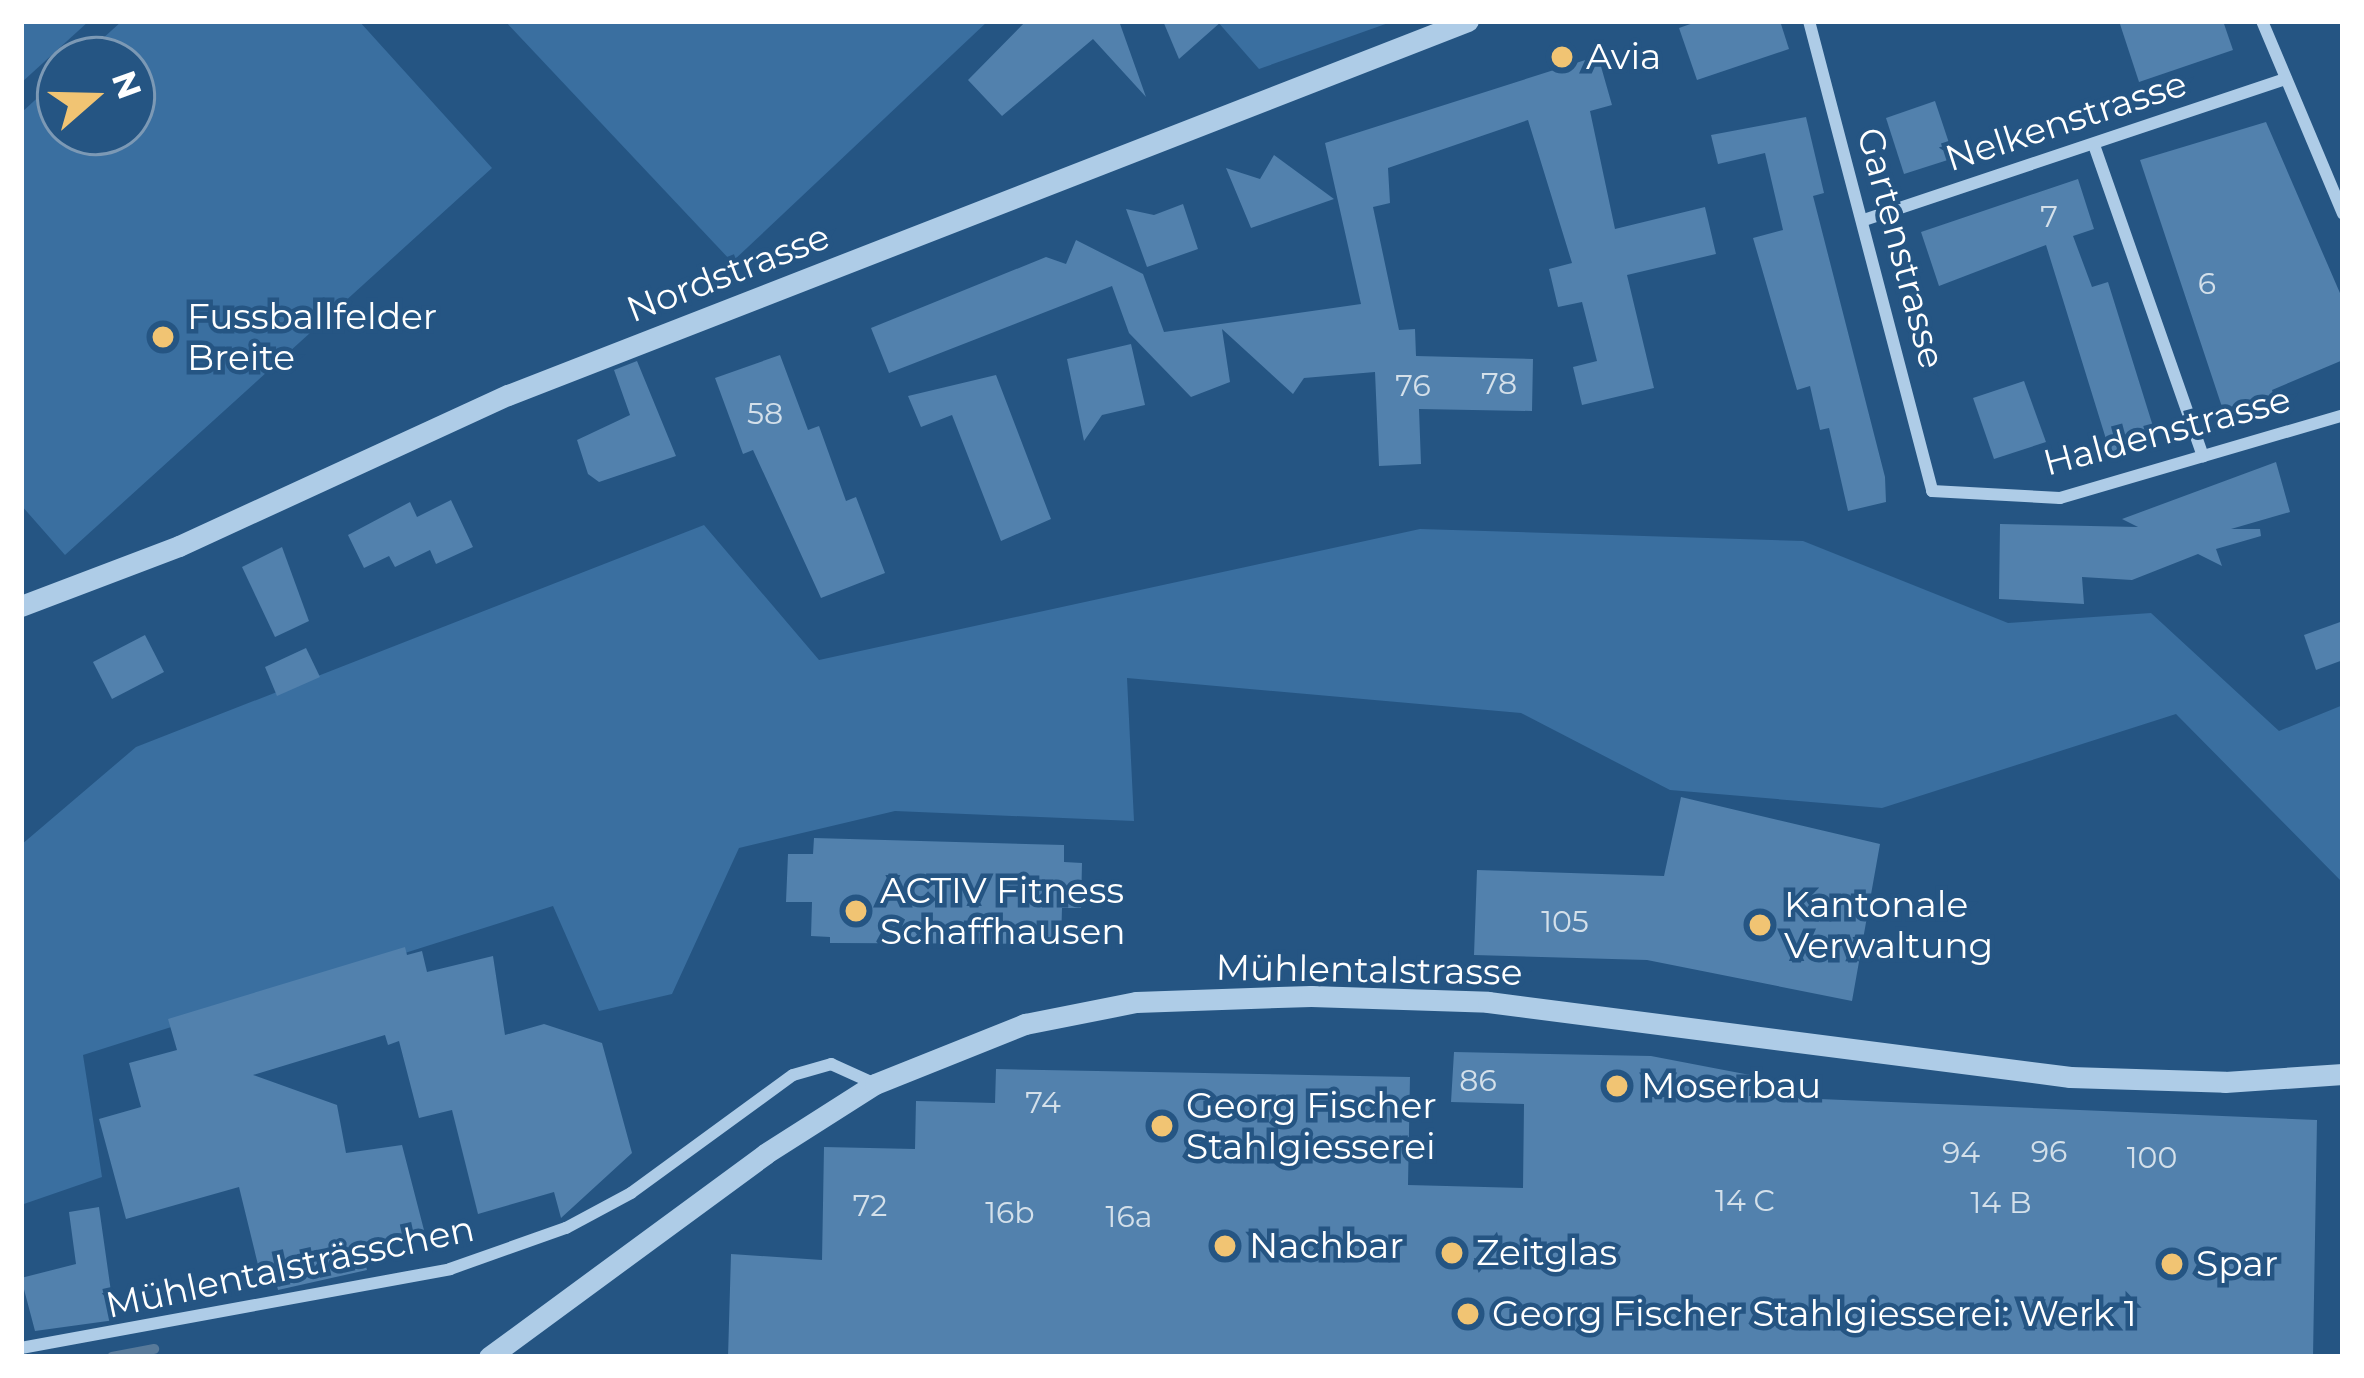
<!DOCTYPE html>
<html>
<head>
<meta charset="utf-8">
<style>
	body { margin:0 }
	#map { position:relative; width:2364px; height:1378px; overflow:hidden; background:#255583; font-family:Montserrat,sans-serif }
	div>[style] { position:absolute }
	.green>* { inset:0; background:#3a6fa0 }
	.stream>* { height:10px; margin:-5px; padding:0 5px; transform-origin:5px; border-radius:5px; background:#587a9a }
	.building>* { inset:0; background:#5281ad }
	.minor>* { height:12px; margin:-6px; padding:0 6px; transform-origin:6px; border-radius:6px; background:#aecce7 }
	.tertiary>* { height:21px; margin:-10.5px; padding:0 10.5px; transform-origin:10.5px; border-radius:10.5px; background:#aecce7 }
	.dots>* { width:33px; height:33px; translate:-50% -50%; box-sizing:border-box; border:6px solid #255583; border-radius:50% }
	span { translate:-50% -50%; white-space:nowrap; text-align:center; line-height:1.15; -webkit-text-stroke:9px #255583; paint-order:stroke }
	.number-label { font-size:30px; color:#d4e0ea }
	.number-label span { -webkit-text-stroke-width:0 }
	.poi-label { font-size:36px; color:#fff }
	.left { translate:0 -50%; text-align:left }
	.street-label { font-size:36px; color:#fff }
	.frame { position:absolute; inset:0; border:24px solid #fff; pointer-events:none }
	.north { position:absolute; left:36px; top:36px; width:120px; height:120px; box-sizing:border-box; background:#255583; border:3px solid #7c99b5; border-radius:50%; rotate:70deg; font-size:33px; font-weight:700; line-height:48px; text-align:center; color:#fff }
	.north::after { content:''; display:block; margin:auto; width:42px; height:54px; background:#f1c473; clip-path:polygon(50% 0,100% 100%,50% 72%,0 100%) }
</style>
</head>
<body>
<div id="map">
	<div class="green">
		<i style="clip-path:polygon(21px 21px,89px 21px,21px 83px)"></i>
		<i style="clip-path:polygon(122px 21px,359px 21px,492px 168px,65px 555px,21px 505px,21px 113px,60px 77px,60px 132px,132px 132px,132px 60px,79px 60px)"></i>
		<i style="clip-path:polygon(505px 21px,988px 21px,732px 262px)"></i>
		<i style="clip-path:polygon(1217px 21px,1394px 21px,1259px 69px)"></i>
		<i style="clip-path:polygon(704px 525px,819px 660px,1420px 529px,1803px 541px,2008px 623px,2151px 613px,2279px 731px,2343px 705px,2343px 883px,2176px 714px,1882px 808px,1670px 790px,1521px 713px,1127px 678px,1134px 821px,895px 811px,739px 848px,672px 994px,599px 1011px,553px 906px,83px 1055px,102px 1177px,21px 1205px,21px 845px,136px 747px)"></i>
	</div>
	<div class="stream">
		<i style="left:112px;top:1357px;width:43px;rotate:-10.8deg"></i>
	</div>
	<div class="building">
		<i style="clip-path:polygon(1026px 21px,1119px 21px,1146px 97px,1093px 39px,1002px 116px,968px 80px)"></i>
		<i style="clip-path:polygon(1163px 21px,1222px 21px,1179px 59px)"></i>
		<i style="clip-path:polygon(1699px 21px,1780px 21px,1789px 49px,1697px 80px,1679px 28px)"></i>
		<i style="clip-path:polygon(2119px 21px,2223px 21px,2233px 50px,2139px 82px)"></i>
		<i style="clip-path:polygon(1598px 56px,1612px 105px,1590px 111px,1615px 229px,1705px 207px,1716px 254px,1627px 275px,1654px 388px,1582px 405px,1573px 367px,1597px 361px,1582px 302px,1558px 307px,1549px 269px,1572px 263px,1528px 120px,1388px 168px,1390px 203px,1373px 207px,1399px 330px,1415px 329px,1416px 356px,1533px 359px,1532px 411px,1419px 409px,1421px 464px,1379px 466px,1375px 372px,1304px 378px,1293px 394px,1222px 329px,1230px 382px,1191px 397px,1129px 333px,1112px 286px,889px 373px,871px 328px,1046px 257px,1066px 264px,1076px 240px,1143px 274px,1164px 332px,1361px 304px,1325px 143px)"></i>
		<i style="clip-path:polygon(1935px 101px,1954px 158px,1904px 174px,1886px 118px)"></i>
		<i style="clip-path:polygon(1806px 117px,1824px 193px,1813px 196px,1885px 477px,1886px 502px,1848px 511px,1829px 428px,1820px 430px,1810px 386px,1797px 390px,1753px 238px,1783px 230px,1765px 153px,1718px 164px,1711px 135px)"></i>
		<i style="clip-path:polygon(2266px 122px,2343px 300px,2343px 360px,2272px 390px,2275px 401px,2225px 416px,2140px 160px)"></i>
		<i style="clip-path:polygon(1274px 155px,1334px 199px,1251px 228px,1226px 168px,1260px 179px)"></i>
		<i style="clip-path:polygon(2078px 179px,2094px 229px,2073px 236px,2092px 287px,2108px 282px,2156px 436px,2110px 452px,2046px 245px,1939px 286px,1921px 232px)"></i>
		<i style="clip-path:polygon(1183px 204px,1198px 249px,1147px 267px,1126px 209px,1154px 215px)"></i>
		<i style="clip-path:polygon(1131px 344px,1145px 405px,1102px 415px,1084px 441px,1067px 359px)"></i>
		<i style="clip-path:polygon(780px 355px,808px 430px,819px 426px,846px 501px,856px 497px,885px 573px,821px 598px,753px 450px,743px 454px,715px 378px)"></i>
		<i style="clip-path:polygon(637px 361px,676px 456px,599px 482px,588px 474px,577px 440px,630px 415px,614px 370px)"></i>
		<i style="clip-path:polygon(996px 375px,1051px 519px,1001px 541px,952px 415px,921px 427px,908px 396px)"></i>
		<i style="clip-path:polygon(2024px 381px,2046px 442px,1994px 459px,1973px 398px)"></i>
		<i style="clip-path:polygon(2276px 462px,2290px 512px,2231px 529px,2260px 529px,2261px 536px,2216px 549px,2222px 566px,2198px 554px,2132px 580px,2082px 577px,2084px 604px,1999px 599px,2000px 524px,2138px 527px,2122px 519px)"></i>
		<i style="clip-path:polygon(451px 500px,473px 547px,436px 564px,430px 550px,395px 567px,389px 556px,364px 568px,348px 535px,410px 502px,417px 517px)"></i>
		<i style="clip-path:polygon(282px 547px,309px 621px,275px 637px,242px 567px)"></i>
		<i style="clip-path:polygon(2343px 621px,2343px 660px,2316px 670px,2304px 635px)"></i>
		<i style="clip-path:polygon(145px 635px,164px 672px,112px 699px,93px 662px)"></i>
		<i style="clip-path:polygon(306px 648px,320px 677px,277px 696px,265px 667px)"></i>
		<i style="clip-path:polygon(1681px 797px,1880px 844px,1852px 1001px,1647px 960px,1474px 955px,1477px 870px,1664px 876px)"></i>
		<i style="clip-path:polygon(814px 838px,1064px 845px,1064px 862px,1082px 863px,1081px 908px,1062px 908px,1061px 944px,830px 943px,830px 937px,811px 936px,812px 902px,786px 902px,788px 854px,813px 854px)"></i>
		<i style="clip-path:polygon(405px 947px,407px 955px,422px 951px,427px 972px,493px 956px,505px 1035px,544px 1024px,602px 1043px,632px 1153px,561px 1218px,554px 1192px,478px 1214px,452px 1110px,419px 1118px,399px 1041px,388px 1045px,385px 1035px,253px 1075px,337px 1105px,346px 1153px,402px 1145px,425px 1234px,362px 1251px,367px 1270px,278px 1290px,273px 1270px,260px 1273px,239px 1187px,126px 1219px,99px 1119px,141px 1107px,129px 1063px,177px 1050px,168px 1019px)"></i>
		<i style="clip-path:polygon(1454px 1052px,1651px 1056px,1750px 1075px,1749px 1096px,2317px 1120px,2313px 1357px,728px 1357px,731px 1254px,822px 1260px,824px 1147px,915px 1149px,916px 1101px,995px 1103px,996px 1069px,1410px 1077px,1408px 1185px,1523px 1188px,1524px 1104px,1451px 1102px)"></i>
		<i style="clip-path:polygon(99px 1207px,115px 1320px,35px 1331px,21px 1278px,76px 1264px,69px 1212px)"></i>
	</div>
	<div class="minor">
		<i style="left:1809px;top:21px;width:486px;rotate:75.3deg"></i>
		<i style="left:1932px;top:491px;width:128px;rotate:3.1deg"></i>
		<i style="left:2060px;top:498px;width:295px;rotate:-16.3deg"></i>
		<i style="left:2262px;top:21px;width:209px;rotate:67.2deg"></i>
		<i style="left:2094px;top:145px;width:330px;rotate:70.7deg"></i>
		<i style="left:1864px;top:220px;width:445px;rotate:-18.5deg"></i>
		<i style="left:21px;top:1348px;width:436px;rotate:-10.4deg"></i>
		<i style="left:450px;top:1269px;width:123px;rotate:-19.5deg"></i>
		<i style="left:566px;top:1228px;width:74px;rotate:-28.3deg"></i>
		<i style="left:631px;top:1193px;width:200px;rotate:-36.1deg"></i>
		<i style="left:793px;top:1075px;width:40px;rotate:-16deg"></i>
		<i style="left:831px;top:1064px;width:48px;rotate:24.4deg"></i>
	</div>
	<div class="tertiary">
		<i style="left:21px;top:606px;width:169px;rotate:-20.8deg"></i>
		<i style="left:179px;top:546px;width:362px;rotate:-24.7deg"></i>
		<i style="left:508px;top:395px;width:1030px;rotate:-21.29deg"></i>
		<i style="left:489px;top:1357px;width:343px;rotate:-36.3deg"></i>
		<i style="left:765px;top:1154px;width:130px;rotate:-32.5deg"></i>
		<i style="left:875px;top:1084px;width:162px;rotate:-21.8deg"></i>
		<i style="left:1025px;top:1024px;width:113px;rotate:-11.2deg"></i>
		<i style="left:1136px;top:1002px;width:175px;rotate:-2deg"></i>
		<i style="left:1311px;top:996px;width:177px;rotate:1.9deg"></i>
		<i style="left:1488px;top:1002px;width:587px;rotate:7.34deg"></i>
		<i style="left:2070px;top:1077px;width:155px;rotate:1.8deg"></i>
		<i style="left:2225px;top:1082px;width:118px;rotate:-3.9deg"></i>
	</div>
	<div class="dots">
		<i style="left:1562px;top:57px;background:#f1c473"></i>
		<i style="left:163px;top:337px;background:#f1c473"></i>
		<i style="left:856px;top:911px;background:#f1c473"></i>
		<i style="left:1760px;top:925px;background:#f1c473"></i>
		<i style="left:1617px;top:1086px;background:#f1c473"></i>
		<i style="left:1162px;top:1126px;background:#f1c473"></i>
		<i style="left:1225px;top:1246px;background:#f1c473"></i>
		<i style="left:1452px;top:1253px;background:#f1c473"></i>
		<i style="left:2172px;top:1264px;background:#f1c473"></i>
		<i style="left:1468px;top:1314px;background:#f1c473"></i>
	</div>
	<div class="number-label">
		<span style="left:2049px;top:217px">7</span>
		<span style="left:2207px;top:284px">6</span>
		<span style="left:1499px;top:384px">78</span>
		<span style="left:1413px;top:386px">76</span>
		<span style="left:765px;top:414px">58</span>
		<span style="left:1565px;top:922px">105</span>
		<span style="left:1478px;top:1081px">86</span>
		<span style="left:1043px;top:1103px">74</span>
		<span style="left:2049px;top:1152px">96</span>
		<span style="left:1961px;top:1153px">94</span>
		<span style="left:2152px;top:1158px">100</span>
		<span style="left:1745px;top:1201px">14 C</span>
		<span style="left:2001px;top:1203px">14 B</span>
		<span style="left:870px;top:1206px">72</span>
		<span style="left:1010px;top:1213px">16b</span>
		<span style="left:1129px;top:1217px">16a</span>
	</div>
	<div class="poi-label">
		<span class="left" style="left:1586px;top:57px">Avia</span>
		<span class="left" style="left:187px;top:337px">Fussballfelder<br>Breite</span>
		<span class="left" style="left:880px;top:911px">ACTIV Fitness<br>Schaffhausen</span>
		<span class="left" style="left:1784px;top:925px">Kantonale<br>Verwaltung</span>
		<span class="left" style="left:1641px;top:1086px">Moserbau</span>
		<span class="left" style="left:1186px;top:1126px">Georg Fischer<br>Stahlgiesserei</span>
		<span class="left" style="left:1249px;top:1246px">Nachbar</span>
		<span class="left" style="left:1476px;top:1253px">Zeitglas</span>
		<span class="left" style="left:2196px;top:1264px">Spar</span>
		<span class="left" style="left:1492px;top:1314px">Georg Fischer Stahlgiesserei: Werk 1</span>
	</div>
	<div class="street-label">
		<span style="left:2066px;top:121px;rotate:-18deg">Nelkenstrasse</span>
		<span style="left:1901px;top:248px;rotate:75deg">Gartenstrasse</span>
		<span style="left:728px;top:273px;rotate:-21deg">Nordstrasse</span>
		<span style="left:2167px;top:431px;rotate:-15deg">Haldenstrasse</span>
		<span style="left:1369px;top:970px;rotate:1deg">Mühlentalstrasse</span>
		<span style="left:290px;top:1267px;rotate:-12deg">Mühlentalsträsschen</span>
	</div>
	<div class="frame"></div>
	<div class="north">N</div>
</div>
</body>
</html>
